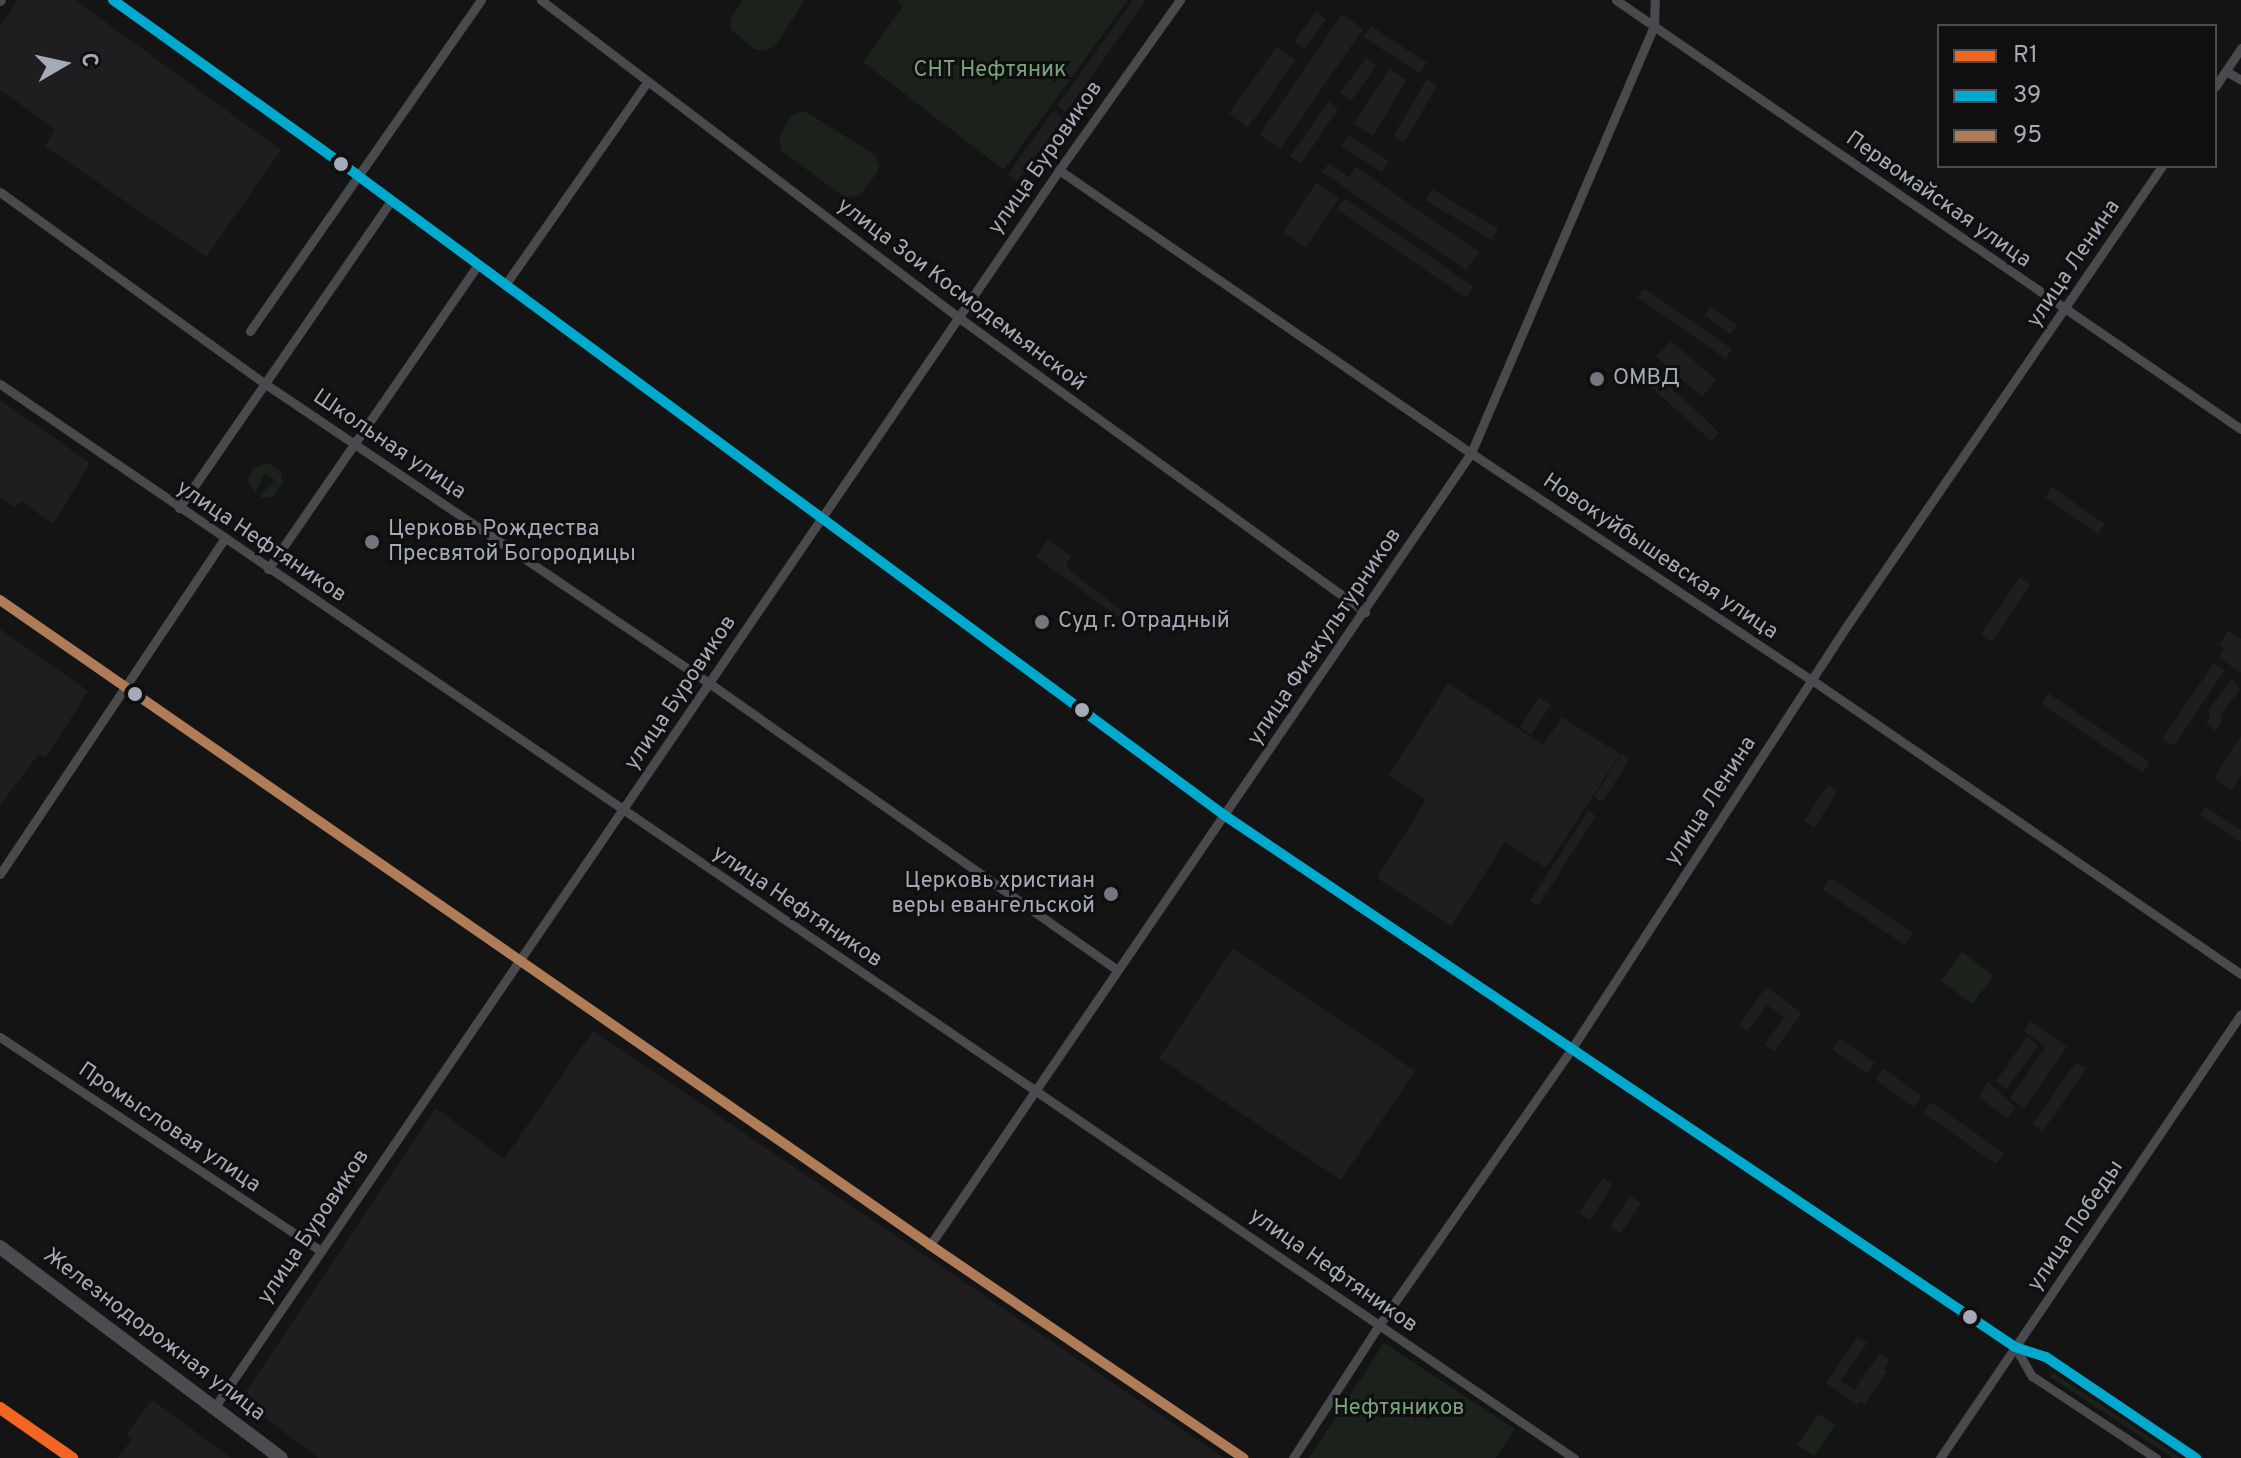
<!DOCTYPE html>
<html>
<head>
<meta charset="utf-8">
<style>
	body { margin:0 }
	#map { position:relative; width:2241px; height:1458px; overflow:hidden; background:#141414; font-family:Overpass,sans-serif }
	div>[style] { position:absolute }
	.built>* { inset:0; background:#1e1e21 }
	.green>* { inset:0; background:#1a221b }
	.minor>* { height:9px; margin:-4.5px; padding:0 4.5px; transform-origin:4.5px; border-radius:4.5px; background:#484a4d }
	.primary>* { height:14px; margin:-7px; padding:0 7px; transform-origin:7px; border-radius:7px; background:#4b4c4f }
	.rail>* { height:4px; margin-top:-2px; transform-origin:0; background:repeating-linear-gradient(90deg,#484a4d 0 10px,transparent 0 18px) }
	.bus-1>* { height:10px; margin:-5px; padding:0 5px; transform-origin:5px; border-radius:5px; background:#00a9ce }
	.bus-2>* { height:10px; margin:-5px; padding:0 5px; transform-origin:5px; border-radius:5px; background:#b07c57 }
	.rail-1>* { height:12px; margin:-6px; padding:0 6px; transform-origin:6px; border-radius:6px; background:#f26522 }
	.dots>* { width:22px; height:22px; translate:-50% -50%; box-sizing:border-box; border:4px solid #0f0f10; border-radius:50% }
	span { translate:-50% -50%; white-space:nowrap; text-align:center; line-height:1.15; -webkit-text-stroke:6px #0f0f10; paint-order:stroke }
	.park-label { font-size:22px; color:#7aa37c }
	.street-label { font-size:22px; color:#a4aab7 }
	.poi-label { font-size:22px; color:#a4aab7 }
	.left { translate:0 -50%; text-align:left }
	.right { translate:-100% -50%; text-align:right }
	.legend { position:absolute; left:1937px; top:24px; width:280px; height:144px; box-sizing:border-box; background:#0f0f10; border:2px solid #4b4d53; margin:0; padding:10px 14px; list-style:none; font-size:24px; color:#a4aab7 }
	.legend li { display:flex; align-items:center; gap:16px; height:40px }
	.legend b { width:40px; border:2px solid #4b4d53 }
	.north { position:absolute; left:24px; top:24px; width:80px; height:80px; -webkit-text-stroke:6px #0f0f10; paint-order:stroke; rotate:81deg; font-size:22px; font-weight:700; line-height:32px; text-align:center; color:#a4aab7 }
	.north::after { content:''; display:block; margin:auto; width:28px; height:36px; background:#a4aab7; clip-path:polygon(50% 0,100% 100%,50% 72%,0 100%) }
</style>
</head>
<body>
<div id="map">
	<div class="built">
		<i style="clip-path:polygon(18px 0,75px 0,281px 150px,206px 257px,45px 146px,55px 129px,0 90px,0 26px)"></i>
		<i style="clip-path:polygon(1133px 0,1146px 0,1066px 112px,1057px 106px)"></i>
		<i style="clip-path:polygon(1316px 11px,1326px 19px,1305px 49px,1294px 42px)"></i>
		<i style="clip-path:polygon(1342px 14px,1363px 29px,1280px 149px,1259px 135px)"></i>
		<i style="clip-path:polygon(1371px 26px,1427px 63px,1419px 73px,1363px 37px)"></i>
		<i style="clip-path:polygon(1277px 46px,1295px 60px,1248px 128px,1229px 113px)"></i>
		<i style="clip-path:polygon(1366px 58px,1376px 66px,1351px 101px,1340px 93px)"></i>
		<i style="clip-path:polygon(1389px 69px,1407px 80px,1373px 136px,1354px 124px)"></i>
		<i style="clip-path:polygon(1427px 79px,1437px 86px,1404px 143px,1393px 136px)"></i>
		<i style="clip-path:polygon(1329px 101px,1338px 109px,1301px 164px,1290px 156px)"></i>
		<i style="clip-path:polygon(1053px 111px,1063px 119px,1017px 181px,1008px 174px)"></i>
		<i style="clip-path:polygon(1349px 135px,1389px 161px,1382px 172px,1341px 146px)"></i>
		<i style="clip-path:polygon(1329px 163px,1349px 177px,1356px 167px,1479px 252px,1466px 270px,1322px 172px)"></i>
		<i style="clip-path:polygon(1316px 183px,1339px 198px,1306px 247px,1283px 232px)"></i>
		<i style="clip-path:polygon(1432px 189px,1498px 229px,1492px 240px,1425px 200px)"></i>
		<i style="clip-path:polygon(1345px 198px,1474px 287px,1466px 298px,1337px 209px)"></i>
		<i style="clip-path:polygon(1644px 288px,1732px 349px,1726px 359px,1637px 297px)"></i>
		<i style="clip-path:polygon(1710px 306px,1737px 325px,1730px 334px,1704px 315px)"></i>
		<i style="clip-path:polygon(1671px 341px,1716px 380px,1702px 397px,1656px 357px)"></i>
		<i style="clip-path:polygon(1649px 367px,1719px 432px,1711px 441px,1640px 377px)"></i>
		<i style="clip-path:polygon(0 400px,90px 463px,53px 524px,21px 501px,14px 508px,0 497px)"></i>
		<i style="clip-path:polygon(2052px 487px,2105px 524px,2098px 534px,2045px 497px)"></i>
		<i style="clip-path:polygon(1048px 540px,1071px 556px,1066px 564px,1072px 572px,1122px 611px,1118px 617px,1036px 557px)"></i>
		<i style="clip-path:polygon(2020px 577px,2030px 585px,1992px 642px,1981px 634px)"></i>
		<i style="clip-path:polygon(0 629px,88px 691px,46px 758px,39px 754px,0 805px)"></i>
		<i style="clip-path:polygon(2228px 631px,2241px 639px,2241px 673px,2218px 657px,2224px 648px,2219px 644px)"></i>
		<i style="clip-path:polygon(2214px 663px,2225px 670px,2174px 746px,2162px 739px)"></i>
		<i style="clip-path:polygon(2232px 678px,2240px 689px,2221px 715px,2222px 722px,2216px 731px,2206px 723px,2210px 717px,2209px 709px)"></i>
		<i style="clip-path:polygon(1448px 683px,1543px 745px,1562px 717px,1620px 754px,1546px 868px,1505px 842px,1451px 926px,1377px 878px,1426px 800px,1389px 775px)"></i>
		<i style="clip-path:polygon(2048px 693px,2150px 762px,2143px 773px,2041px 704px)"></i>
		<i style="clip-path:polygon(1539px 697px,1551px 705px,1531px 735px,1520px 727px)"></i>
		<i style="clip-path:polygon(2241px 736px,2241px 776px,2232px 790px,2214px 778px)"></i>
		<i style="clip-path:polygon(1622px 753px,1630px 759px,1602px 802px,1594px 797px)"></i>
		<i style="clip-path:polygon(1828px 785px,1838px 791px,1814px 828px,1804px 821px)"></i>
		<i style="clip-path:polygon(2206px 807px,2241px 830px,2241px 842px,2200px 815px)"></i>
		<i style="clip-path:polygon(1588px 811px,1596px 816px,1538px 906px,1530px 901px)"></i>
		<i style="clip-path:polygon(1830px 878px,1913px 933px,1905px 945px,1823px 890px)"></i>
		<i style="clip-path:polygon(1233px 948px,1415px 1071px,1341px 1180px,1159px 1058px)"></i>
		<i style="clip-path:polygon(1766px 987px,1802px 1013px,1774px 1051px,1765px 1044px,1784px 1017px,1767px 1005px,1748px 1031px,1739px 1025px)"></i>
		<i style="clip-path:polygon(2031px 1021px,2067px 1047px,2024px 1108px,2010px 1098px,2046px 1047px,2024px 1031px)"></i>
		<i style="clip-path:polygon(593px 1031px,1224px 1458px,318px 1458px,241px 1399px,436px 1108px,504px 1159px)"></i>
		<i style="clip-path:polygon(2027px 1037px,2038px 1045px,2007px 1089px,1996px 1081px)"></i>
		<i style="clip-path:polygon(1840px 1039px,1875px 1063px,1867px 1074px,1833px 1050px)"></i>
		<i style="clip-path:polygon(2076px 1062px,2086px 1069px,2043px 1131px,2033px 1124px)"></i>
		<i style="clip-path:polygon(1883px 1068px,1922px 1096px,1914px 1107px,1875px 1079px)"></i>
		<i style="clip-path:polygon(1988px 1082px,2016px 1107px,2008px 1118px,1978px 1097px)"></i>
		<i style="clip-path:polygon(1931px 1102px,2004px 1153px,1996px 1164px,1924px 1113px)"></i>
		<i style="clip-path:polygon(1603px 1178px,1613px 1184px,1590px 1220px,1579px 1213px)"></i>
		<i style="clip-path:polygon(1630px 1196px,1641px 1203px,1620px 1234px,1610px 1226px)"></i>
		<i style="clip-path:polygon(1858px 1337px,1867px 1343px,1841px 1381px,1854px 1390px,1880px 1353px,1890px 1360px,1883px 1369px,1887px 1372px,1865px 1404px,1860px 1401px,1858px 1405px,1826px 1383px)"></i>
		<i style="clip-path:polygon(152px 1400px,231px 1458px,118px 1458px,132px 1439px,126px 1435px)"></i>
	</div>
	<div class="green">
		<i style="clip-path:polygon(743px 0,805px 0,775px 46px,765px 51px,754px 49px,730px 29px,731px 18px)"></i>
		<i style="clip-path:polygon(896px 0,1128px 0,1004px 170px,863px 62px,903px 6px)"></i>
		<i style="clip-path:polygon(805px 111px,875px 155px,879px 167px,876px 174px,860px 195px,846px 198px,781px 151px,779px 136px,792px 115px)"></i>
		<i style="clip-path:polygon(268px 463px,281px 472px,283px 483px,274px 496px,263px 498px,259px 496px,275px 480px,265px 473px,255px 493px,248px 481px,252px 469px)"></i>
		<i style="clip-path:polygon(1962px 952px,1994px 976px,1972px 1004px,1941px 981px)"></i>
		<i style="clip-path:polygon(1384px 1343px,1515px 1429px,1496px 1458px,1309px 1458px)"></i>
		<i style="clip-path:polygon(2053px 1373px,2181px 1458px,2173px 1458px,2050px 1377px)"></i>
		<i style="clip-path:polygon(1818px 1414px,1835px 1425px,1814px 1456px,1797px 1445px)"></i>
	</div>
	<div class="minor">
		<i style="left:113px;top:0;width:300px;rotate:35.6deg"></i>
		<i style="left:357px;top:175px;width:1078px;rotate:36.43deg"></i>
		<i style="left:1224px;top:815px;width:953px;rotate:33.92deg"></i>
		<i style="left:2015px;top:1347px;width:33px;rotate:18deg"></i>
		<i style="left:2046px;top:1357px;width:181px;rotate:34deg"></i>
		<i style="left:541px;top:0;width:524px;rotate:37.24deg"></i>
		<i style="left:958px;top:317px;width:503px;rotate:35.94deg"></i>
		<i style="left:1616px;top:0;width:758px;rotate:34.47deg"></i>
		<i style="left:0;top:1px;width:1px;rotate:-45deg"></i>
		<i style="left:2226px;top:71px;width:17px;rotate:31deg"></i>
		<i style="left:2215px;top:87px;width:47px;rotate:-56.3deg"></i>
		<i style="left:1059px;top:170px;width:500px;rotate:34.5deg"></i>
		<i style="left:1471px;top:453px;width:410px;rotate:33.7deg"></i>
		<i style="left:1812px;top:680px;width:520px;rotate:34.42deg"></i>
		<i style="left:0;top:192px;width:326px;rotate:35.9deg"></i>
		<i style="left:264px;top:383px;width:537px;rotate:33.99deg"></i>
		<i style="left:709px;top:683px;width:497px;rotate:35.1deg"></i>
		<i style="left:505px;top:285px;width:249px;rotate:-55deg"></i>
		<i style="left:250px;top:331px;width:404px;rotate:-55.1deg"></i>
		<i style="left:0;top:384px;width:1906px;rotate:34.31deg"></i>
		<i style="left:179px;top:508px;width:373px;rotate:-55.4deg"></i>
		<i style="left:268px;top:569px;width:369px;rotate:-55.4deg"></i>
		<i style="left:0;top:600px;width:1132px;rotate:34.74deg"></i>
		<i style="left:930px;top:1245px;width:379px;rotate:34.2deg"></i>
		<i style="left:0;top:874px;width:403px;rotate:-56.2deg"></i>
		<i style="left:0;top:1037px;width:384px;rotate:33.7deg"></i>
		<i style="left:930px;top:1245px;width:959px;rotate:-55.66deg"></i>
		<i style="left:1471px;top:453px;width:465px;rotate:-66.8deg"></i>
		<i style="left:1654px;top:25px;width:25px;rotate:-88deg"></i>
		<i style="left:2015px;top:1347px;width:34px;rotate:60deg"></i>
		<i style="left:2032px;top:1376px;width:149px;rotate:33.5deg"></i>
		<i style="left:214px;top:1408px;width:1499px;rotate:-55.68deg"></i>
		<i style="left:1059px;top:170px;width:209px;rotate:-54.6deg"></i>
		<i style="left:1293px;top:1458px;width:158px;rotate:-57.1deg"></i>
		<i style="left:1379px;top:1325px;width:338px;rotate:-55.1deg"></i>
		<i style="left:1572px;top:1048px;width:502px;rotate:-56.94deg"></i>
		<i style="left:1846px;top:627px;width:559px;rotate:-55.57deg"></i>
		<i style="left:1940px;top:1458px;width:536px;rotate:-55.87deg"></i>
	</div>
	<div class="primary">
		<i style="left:0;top:1247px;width:351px;rotate:36.9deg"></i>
	</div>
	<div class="rail">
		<i style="left:0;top:1408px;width:88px;rotate:34.8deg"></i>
	</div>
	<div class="bus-1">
		<i style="left:113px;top:0;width:300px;rotate:35.6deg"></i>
		<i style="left:357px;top:175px;width:1078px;rotate:36.43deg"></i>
		<i style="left:1224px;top:815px;width:953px;rotate:33.92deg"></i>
		<i style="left:2015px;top:1347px;width:33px;rotate:18deg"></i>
		<i style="left:2046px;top:1357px;width:181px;rotate:34deg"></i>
	</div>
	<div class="bus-2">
		<i style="left:0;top:600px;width:1132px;rotate:34.74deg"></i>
		<i style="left:930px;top:1245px;width:379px;rotate:34.2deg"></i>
	</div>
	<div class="rail-1">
		<i style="left:0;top:1408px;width:88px;rotate:34.8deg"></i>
	</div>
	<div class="dots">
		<i style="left:341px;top:164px;background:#a4aab7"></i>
		<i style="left:1597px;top:379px;background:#72767e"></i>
		<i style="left:372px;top:542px;background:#72767e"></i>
		<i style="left:1042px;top:622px;background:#72767e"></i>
		<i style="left:135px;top:694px;background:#a4aab7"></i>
		<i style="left:1082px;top:710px;background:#a4aab7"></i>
		<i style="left:1111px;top:894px;background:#72767e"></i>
		<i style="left:1970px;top:1317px;background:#a4aab7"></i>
	</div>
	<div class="park-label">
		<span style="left:990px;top:71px">СНТ Нефтяник</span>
		<span style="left:1399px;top:1409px">Нефтяников</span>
	</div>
	<div class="street-label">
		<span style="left:1046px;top:158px;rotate:-55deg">улица Буровиков</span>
		<span style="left:1938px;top:200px;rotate:35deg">Первомайская улица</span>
		<span style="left:2074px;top:264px;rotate:-56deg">улица Ленина</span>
		<span style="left:961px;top:295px;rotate:37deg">улица Зои Космодемьянской</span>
		<span style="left:389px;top:445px;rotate:34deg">Школьная улица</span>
		<span style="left:261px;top:542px;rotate:34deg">улица Нефтяников</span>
		<span style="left:1660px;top:557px;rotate:34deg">Новокуйбышевская улица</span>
		<span style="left:1325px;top:637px;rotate:-56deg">улица Физкультурников</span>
		<span style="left:681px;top:693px;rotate:-56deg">улица Буровиков</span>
		<span style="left:1711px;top:801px;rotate:-57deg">улица Ленина</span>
		<span style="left:797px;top:907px;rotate:34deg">улица Нефтяников</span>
		<span style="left:169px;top:1128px;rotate:34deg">Промысловая улица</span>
		<span style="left:2076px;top:1226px;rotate:-56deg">улица Победы</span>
		<span style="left:314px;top:1227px;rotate:-56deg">улица Буровиков</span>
		<span style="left:1333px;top:1271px;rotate:35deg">улица Нефтяников</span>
		<span style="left:154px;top:1335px;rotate:37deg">Железнодорожная улица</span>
	</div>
	<div class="poi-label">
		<span class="left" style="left:1613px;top:379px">ОМВД</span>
		<span class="left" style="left:388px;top:542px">Церковь Рождества<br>Пресвятой Богородицы</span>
		<span class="left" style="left:1058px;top:622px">Суд г. Отрадный</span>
		<span class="right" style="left:1095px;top:894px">Церковь христиан<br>веры евангельской</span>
	</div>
	<ul class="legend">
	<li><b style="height:10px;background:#f26522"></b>R1</li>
	<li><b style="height:10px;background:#00a9ce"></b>39</li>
	<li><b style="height:10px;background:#b07c57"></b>95</li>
	</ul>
	<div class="north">С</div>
</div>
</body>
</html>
